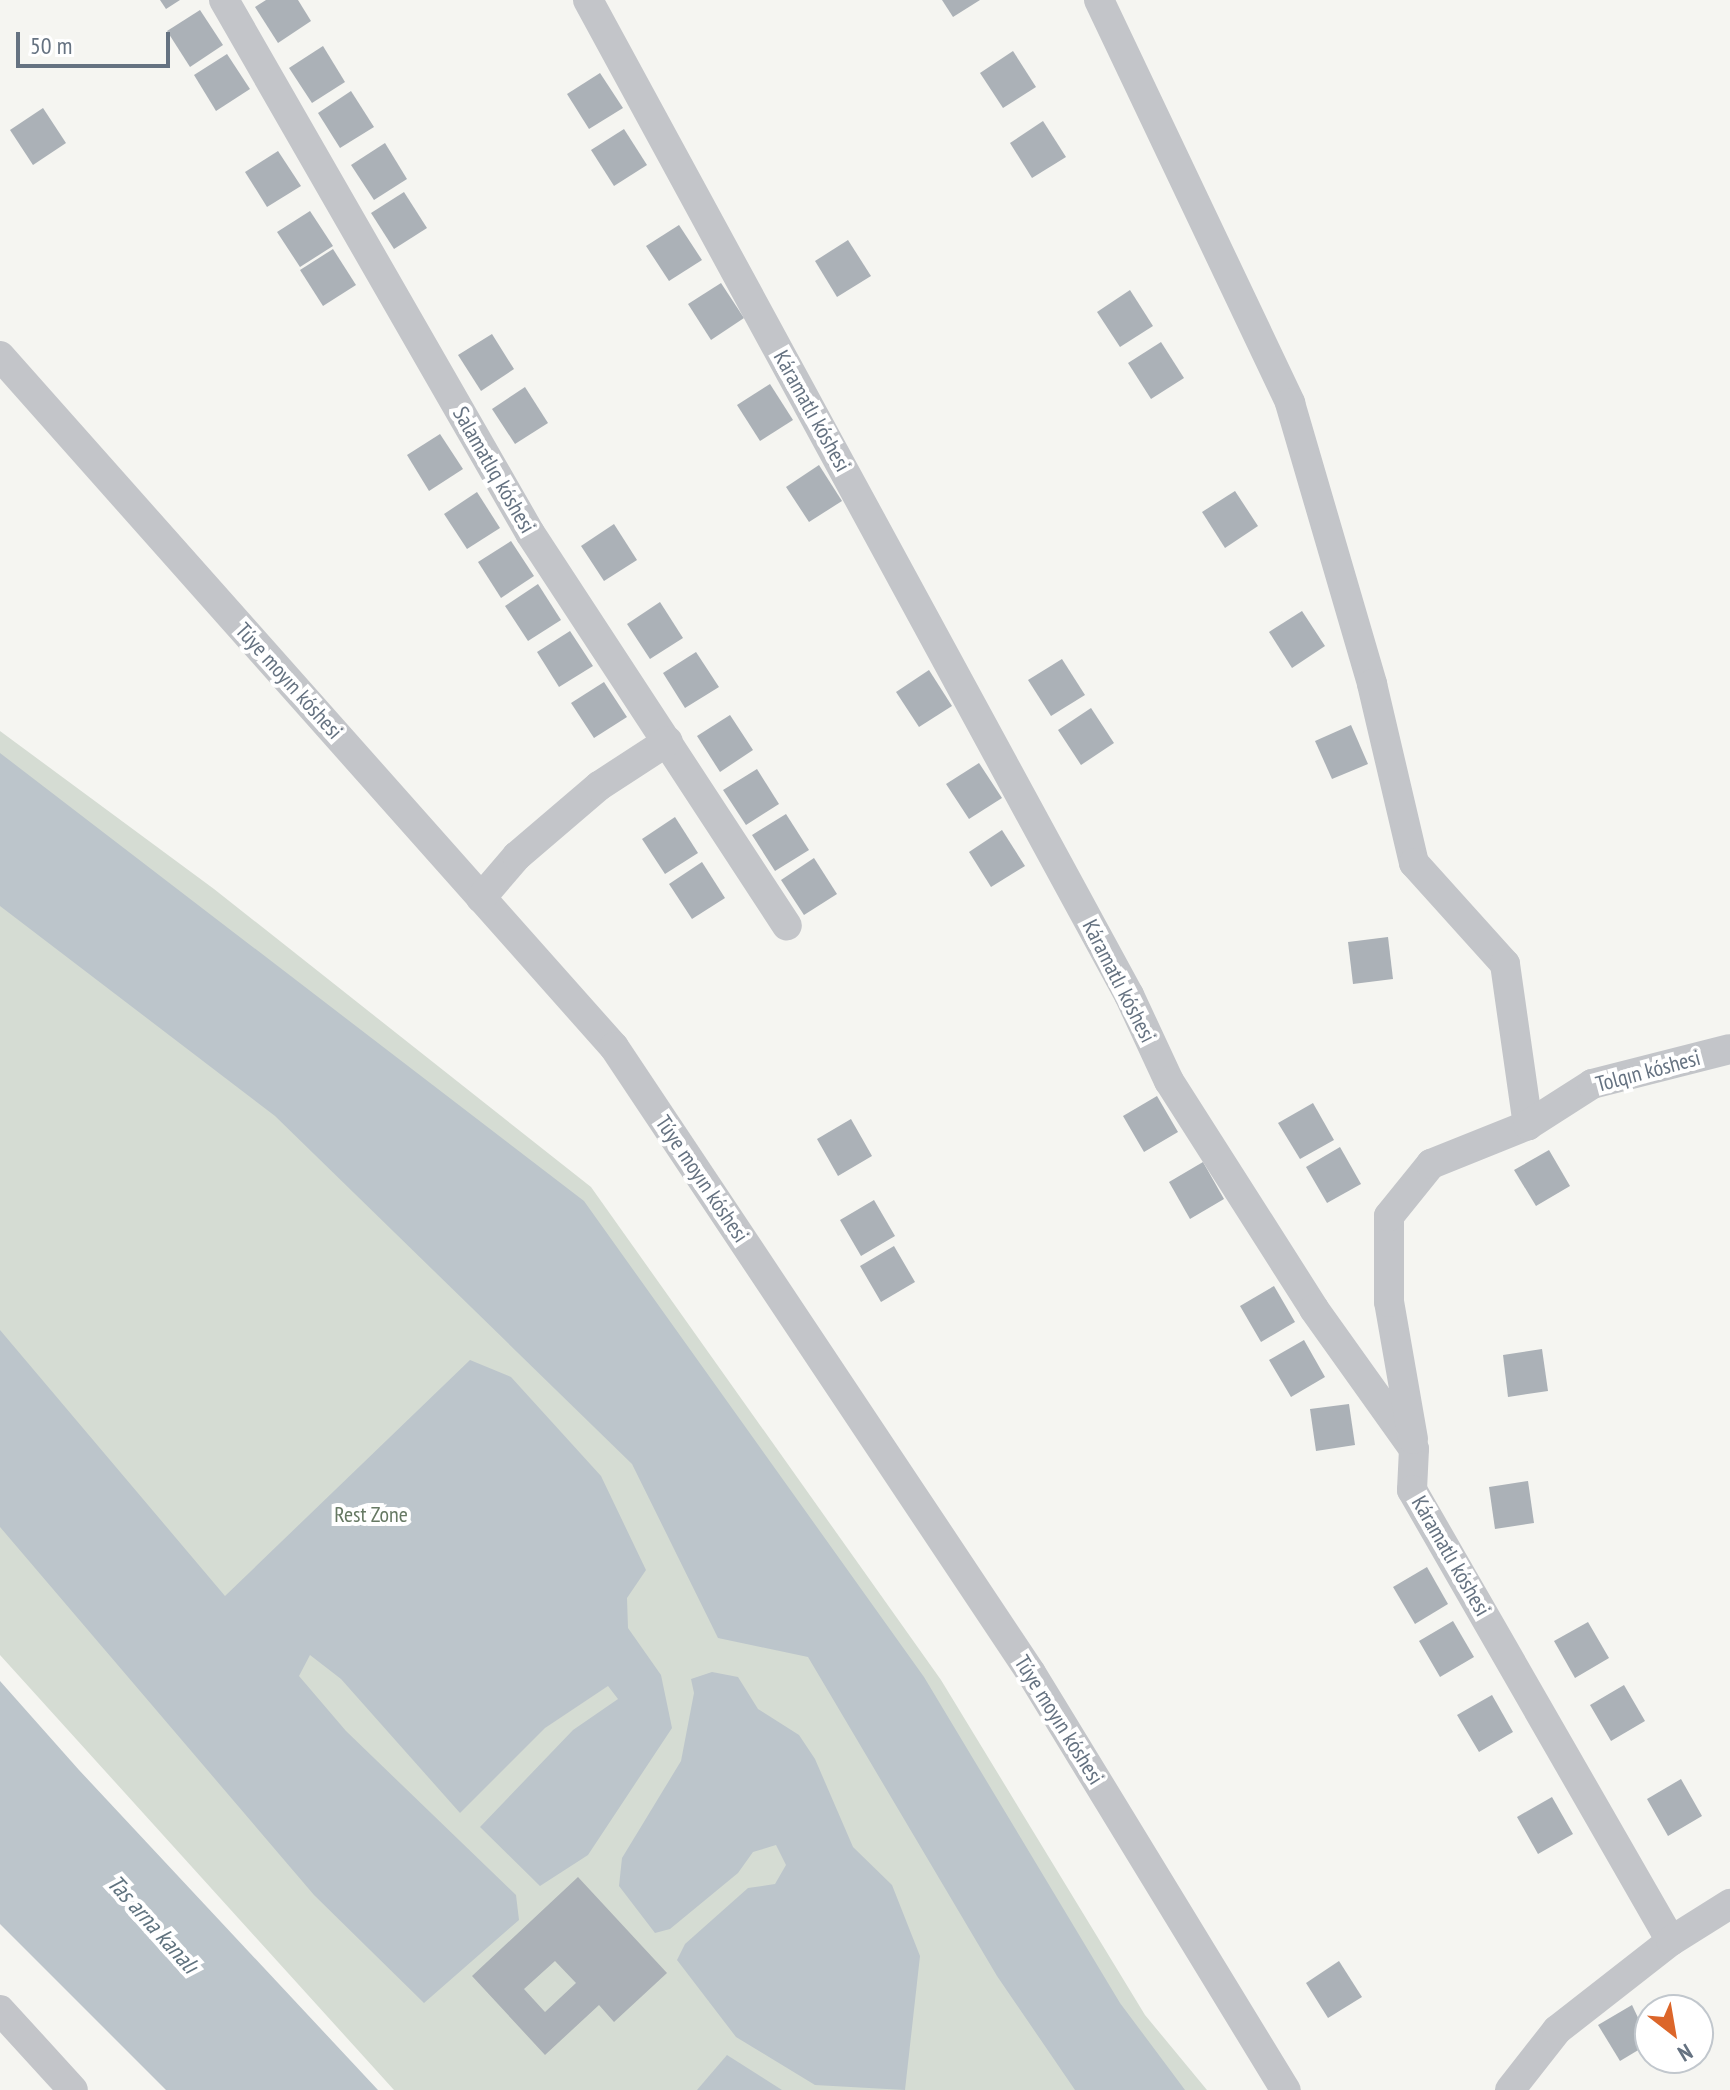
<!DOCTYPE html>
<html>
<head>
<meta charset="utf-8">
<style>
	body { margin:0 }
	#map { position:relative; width:1730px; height:2090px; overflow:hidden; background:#f5f5f1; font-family:"PT Sans Narrow",sans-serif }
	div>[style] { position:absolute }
	.green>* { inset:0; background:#d5dcd3 }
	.water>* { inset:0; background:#bcc5cb }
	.building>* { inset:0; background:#abb1b7 }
	.minor>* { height:30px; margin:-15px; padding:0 15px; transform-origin:15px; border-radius:15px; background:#c3c5c9 }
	span { translate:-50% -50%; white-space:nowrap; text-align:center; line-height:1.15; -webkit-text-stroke:8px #fff; paint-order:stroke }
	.street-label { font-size:22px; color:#657281 }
	.park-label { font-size:22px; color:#667963 }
	.water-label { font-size:24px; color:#60737f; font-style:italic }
	.north { position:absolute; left:1634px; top:1994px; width:80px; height:80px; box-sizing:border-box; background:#fff; border:2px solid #c1c7cd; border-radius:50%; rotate:149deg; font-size:22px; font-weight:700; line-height:32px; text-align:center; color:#657281 }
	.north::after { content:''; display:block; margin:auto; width:28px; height:36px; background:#dc662a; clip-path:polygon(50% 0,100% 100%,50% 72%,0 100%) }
	.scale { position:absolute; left:16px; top:32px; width:154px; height:36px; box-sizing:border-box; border:4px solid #657281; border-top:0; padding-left:10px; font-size:24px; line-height:28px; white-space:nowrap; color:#657281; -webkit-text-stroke:6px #fff; paint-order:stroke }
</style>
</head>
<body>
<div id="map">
	<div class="green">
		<i style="clip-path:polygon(0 731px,214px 889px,591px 1187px,941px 1680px,1145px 2015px,1207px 2090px,394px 2090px,0 1655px)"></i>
	</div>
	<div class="water">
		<i style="clip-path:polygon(0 753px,584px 1201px,924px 1677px,1120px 2003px,1185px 2090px,1075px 2090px,997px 1976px,808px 1657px,718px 1638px,632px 1464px,275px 1116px,0 906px)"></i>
		<i style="clip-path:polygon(0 1330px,225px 1596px,470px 1360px,511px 1377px,601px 1476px,646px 1570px,627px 1598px,628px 1628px,661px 1675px,672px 1728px,588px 1855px,540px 1886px,480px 1827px,573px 1730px,618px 1699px,608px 1686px,545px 1728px,460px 1813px,341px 1679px,310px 1655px,299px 1676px,346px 1731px,516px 1895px,519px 1920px,424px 2003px,314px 1895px,0 1527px)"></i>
		<i style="clip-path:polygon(712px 1672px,738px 1677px,758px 1709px,799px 1735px,815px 1759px,853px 1847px,892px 1885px,920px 1956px,905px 2090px,815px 2085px,736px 2037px,677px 1960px,685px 1944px,748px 1888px,775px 1884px,786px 1865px,776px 1845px,753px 1852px,738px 1873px,670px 1929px,655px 1933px,619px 1886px,622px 1858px,681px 1761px,694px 1693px,691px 1679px)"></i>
		<i style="clip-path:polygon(0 1681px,79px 1770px,378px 2090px,166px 2090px,0 1924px)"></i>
		<i style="clip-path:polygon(727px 2055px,782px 2090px,697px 2090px)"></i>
	</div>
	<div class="building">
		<i style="clip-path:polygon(160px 0,180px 0,166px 9px)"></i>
		<i style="clip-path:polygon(266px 0,298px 0,311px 21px,278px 43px,255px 7px)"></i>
		<i style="clip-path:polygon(942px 0,980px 0,953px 17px)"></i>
		<i style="clip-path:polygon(200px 10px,223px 45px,190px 67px,167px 31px)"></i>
		<i style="clip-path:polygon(323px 46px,345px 82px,312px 103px,289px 68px)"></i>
		<i style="clip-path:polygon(1013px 51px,1036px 87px,1003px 108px,980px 73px)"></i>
		<i style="clip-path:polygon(227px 54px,250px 89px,216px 111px,194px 75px)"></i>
		<i style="clip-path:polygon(600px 73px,623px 108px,589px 129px,567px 94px)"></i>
		<i style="clip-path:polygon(351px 91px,374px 127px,340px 148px,318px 113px)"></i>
		<i style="clip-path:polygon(43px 108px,66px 143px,33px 165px,10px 130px)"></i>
		<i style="clip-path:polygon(1043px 121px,1066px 157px,1032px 178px,1010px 143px)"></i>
		<i style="clip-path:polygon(624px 129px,647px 165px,614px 186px,591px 150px)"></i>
		<i style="clip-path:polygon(385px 143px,407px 179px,374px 200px,351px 165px)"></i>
		<i style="clip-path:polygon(278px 151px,301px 186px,267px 207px,245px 172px)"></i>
		<i style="clip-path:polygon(404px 192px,427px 228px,394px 249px,371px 213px)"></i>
		<i style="clip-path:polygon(310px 211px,333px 246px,300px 267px,277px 232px)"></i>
		<i style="clip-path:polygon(679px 225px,702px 260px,669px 281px,646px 246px)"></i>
		<i style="clip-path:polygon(848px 240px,871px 276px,837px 297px,815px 261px)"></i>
		<i style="clip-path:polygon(333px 249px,356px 285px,323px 306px,300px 270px)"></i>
		<i style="clip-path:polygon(721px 283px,744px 318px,711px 340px,688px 304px)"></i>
		<i style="clip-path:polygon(1130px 290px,1153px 326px,1120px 347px,1097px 312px)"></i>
		<i style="clip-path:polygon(492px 334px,514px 369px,481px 391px,458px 355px)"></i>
		<i style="clip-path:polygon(1161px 342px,1184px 378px,1151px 399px,1128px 363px)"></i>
		<i style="clip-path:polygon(770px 384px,793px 420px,760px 441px,737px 405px)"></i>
		<i style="clip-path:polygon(525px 387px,548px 423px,515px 444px,492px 409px)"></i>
		<i style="clip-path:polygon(440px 434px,463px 469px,429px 491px,407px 455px)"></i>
		<i style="clip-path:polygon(819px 465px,842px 501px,809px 522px,786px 487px)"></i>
		<i style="clip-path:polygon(1235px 491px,1258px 526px,1225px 548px,1202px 512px)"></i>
		<i style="clip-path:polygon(477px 492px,500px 528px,467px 549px,444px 514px)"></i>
		<i style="clip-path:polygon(614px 524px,637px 560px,604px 581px,581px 546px)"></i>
		<i style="clip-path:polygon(511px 541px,534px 576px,501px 598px,478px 562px)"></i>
		<i style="clip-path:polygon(538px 584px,561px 620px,528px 641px,505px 606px)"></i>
		<i style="clip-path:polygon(660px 602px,683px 638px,650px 659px,627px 624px)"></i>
		<i style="clip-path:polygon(1302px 611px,1325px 646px,1292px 668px,1269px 632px)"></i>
		<i style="clip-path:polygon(570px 631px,593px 666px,559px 687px,537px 652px)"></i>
		<i style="clip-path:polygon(696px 652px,719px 687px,685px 708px,663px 673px)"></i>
		<i style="clip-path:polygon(1062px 659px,1085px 695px,1051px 716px,1028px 680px)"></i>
		<i style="clip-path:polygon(929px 670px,952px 706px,919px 727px,896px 692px)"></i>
		<i style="clip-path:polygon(604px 682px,627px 717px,594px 738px,571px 703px)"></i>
		<i style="clip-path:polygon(1091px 708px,1114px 743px,1081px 765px,1058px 730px)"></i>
		<i style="clip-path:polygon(730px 715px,753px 750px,720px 772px,697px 736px)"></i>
		<i style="clip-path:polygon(1351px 725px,1368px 764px,1332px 779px,1315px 741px)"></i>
		<i style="clip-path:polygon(979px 763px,1002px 798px,969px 819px,946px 784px)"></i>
		<i style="clip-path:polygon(757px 769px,779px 804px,746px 825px,723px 790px)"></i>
		<i style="clip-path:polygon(786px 814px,809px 850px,775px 871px,752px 835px)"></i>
		<i style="clip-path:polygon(675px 817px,698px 853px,665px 874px,642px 839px)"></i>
		<i style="clip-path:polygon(1002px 830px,1025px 866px,991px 887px,969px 852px)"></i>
		<i style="clip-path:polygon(814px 858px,837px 894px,804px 915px,781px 880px)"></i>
		<i style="clip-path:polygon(702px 862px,725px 898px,692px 919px,669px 884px)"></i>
		<i style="clip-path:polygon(1388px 937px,1393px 979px,1353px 984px,1348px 942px)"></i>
		<i style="clip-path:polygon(1157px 1096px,1178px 1132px,1144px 1152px,1123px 1116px)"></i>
		<i style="clip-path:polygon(1313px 1103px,1334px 1140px,1300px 1159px,1278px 1123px)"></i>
		<i style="clip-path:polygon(851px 1119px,872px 1156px,838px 1176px,817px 1139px)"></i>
		<i style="clip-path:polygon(1340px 1147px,1361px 1184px,1327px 1203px,1306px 1167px)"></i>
		<i style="clip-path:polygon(1549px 1150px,1570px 1186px,1536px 1206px,1514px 1170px)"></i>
		<i style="clip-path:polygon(1203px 1162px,1224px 1199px,1190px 1219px,1169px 1182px)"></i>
		<i style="clip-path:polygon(874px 1200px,895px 1236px,861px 1256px,840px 1220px)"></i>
		<i style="clip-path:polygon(894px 1246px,915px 1282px,881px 1302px,860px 1266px)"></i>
		<i style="clip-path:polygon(1274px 1286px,1295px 1322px,1261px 1342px,1240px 1306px)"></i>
		<i style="clip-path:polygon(1304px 1340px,1325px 1377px,1291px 1397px,1269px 1360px)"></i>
		<i style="clip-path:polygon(1542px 1349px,1548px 1391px,1508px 1397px,1503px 1355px)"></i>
		<i style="clip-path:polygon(1349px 1404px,1355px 1445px,1316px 1451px,1310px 1409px)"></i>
		<i style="clip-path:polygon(1528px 1481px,1534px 1523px,1495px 1529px,1489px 1487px)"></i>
		<i style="clip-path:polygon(1427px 1567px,1448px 1604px,1415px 1624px,1393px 1587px)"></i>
		<i style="clip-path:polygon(1453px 1621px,1474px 1657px,1440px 1677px,1419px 1641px)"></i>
		<i style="clip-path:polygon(1588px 1622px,1609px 1658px,1575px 1678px,1554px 1641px)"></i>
		<i style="clip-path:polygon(1624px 1685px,1645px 1721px,1611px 1741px,1590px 1705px)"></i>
		<i style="clip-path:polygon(1492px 1695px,1513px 1732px,1479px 1752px,1457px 1715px)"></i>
		<i style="clip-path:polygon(1681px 1779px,1702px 1816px,1668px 1836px,1647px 1799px)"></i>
		<i style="clip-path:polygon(1552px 1797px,1573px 1834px,1538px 1854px,1517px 1817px)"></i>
		<i style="clip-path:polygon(evenodd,578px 1877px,667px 1973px,614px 2022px,599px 2005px,545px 2055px,472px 1976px,578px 1877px,555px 1961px,576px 1983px,545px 2012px,524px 1989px,555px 1961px)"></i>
		<i style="clip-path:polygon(1339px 1961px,1362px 1997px,1328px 2018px,1306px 1983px)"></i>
		<i style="clip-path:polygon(1632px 2005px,1650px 2043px,1620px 2061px,1598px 2025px)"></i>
	</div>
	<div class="minor">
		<i style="left:224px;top:0;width:615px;rotate:60.14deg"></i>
		<i style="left:530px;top:533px;width:469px;rotate:56.8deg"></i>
		<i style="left:588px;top:0;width:1133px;rotate:61.47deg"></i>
		<i style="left:1129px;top:995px;width:95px;rotate:65.1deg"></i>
		<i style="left:1169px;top:1081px;width:270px;rotate:57.5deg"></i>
		<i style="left:1314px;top:1309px;width:172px;rotate:54.5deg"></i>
		<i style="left:1414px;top:1449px;width:41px;rotate:92.8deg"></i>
		<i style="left:1412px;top:1490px;width:520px;rotate:60.13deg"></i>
		<i style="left:1099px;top:0;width:446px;rotate:64.6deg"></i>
		<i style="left:1290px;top:403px;width:293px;rotate:73.7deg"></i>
		<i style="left:1372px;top:684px;width:184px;rotate:76.8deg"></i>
		<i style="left:1414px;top:863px;width:136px;rotate:48deg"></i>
		<i style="left:1505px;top:964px;width:163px;rotate:81.9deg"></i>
		<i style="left:0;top:356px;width:924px;rotate:48.38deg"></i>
		<i style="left:614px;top:1047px;width:752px;rotate:56.33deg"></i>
		<i style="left:1031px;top:1673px;width:489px;rotate:58.6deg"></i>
		<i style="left:481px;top:898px;width:55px;rotate:-49.4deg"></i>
		<i style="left:517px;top:856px;width:108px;rotate:-40.5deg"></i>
		<i style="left:599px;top:786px;width:82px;rotate:-33.1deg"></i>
		<i style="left:1413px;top:1439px;width:139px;rotate:-99.9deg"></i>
		<i style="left:1389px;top:1302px;width:86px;rotate:-90deg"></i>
		<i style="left:1389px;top:1216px;width:67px;rotate:-51.1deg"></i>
		<i style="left:1431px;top:1164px;width:105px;rotate:-21.9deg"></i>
		<i style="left:1528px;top:1125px;width:76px;rotate:-32.6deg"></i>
		<i style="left:1592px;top:1084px;width:142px;rotate:-14.2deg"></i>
		<i style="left:0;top:2010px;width:108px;rotate:47.6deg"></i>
		<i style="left:1510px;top:2090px;width:76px;rotate:-51.9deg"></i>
		<i style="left:1557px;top:2030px;width:145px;rotate:-38deg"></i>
		<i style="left:1671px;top:1941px;width:70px;rotate:-32.1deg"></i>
	</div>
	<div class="street-label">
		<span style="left:812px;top:411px;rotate:61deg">Káramatlı kóshesi</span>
		<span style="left:494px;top:470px;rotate:60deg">Salamatlıq kóshesi</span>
		<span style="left:289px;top:681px;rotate:48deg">Túye moyın kóshesi</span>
		<span style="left:1119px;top:981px;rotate:63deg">Káramatlı kóshesi</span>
		<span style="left:1648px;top:1071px;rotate:-15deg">Tolqın kóshesi</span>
		<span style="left:702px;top:1179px;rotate:56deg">Túye moyın kóshesi</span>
		<span style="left:1451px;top:1556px;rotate:60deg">Káramatlı kóshesi</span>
		<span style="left:1059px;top:1720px;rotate:58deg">Túye moyın kóshesi</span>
	</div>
	<div class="park-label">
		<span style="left:371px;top:1515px">Rest Zone</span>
	</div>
	<div class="water-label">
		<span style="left:153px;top:1924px;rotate:48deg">Tas arna kanalı</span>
	</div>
	<div class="north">N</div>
	<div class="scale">50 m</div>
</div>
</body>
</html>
